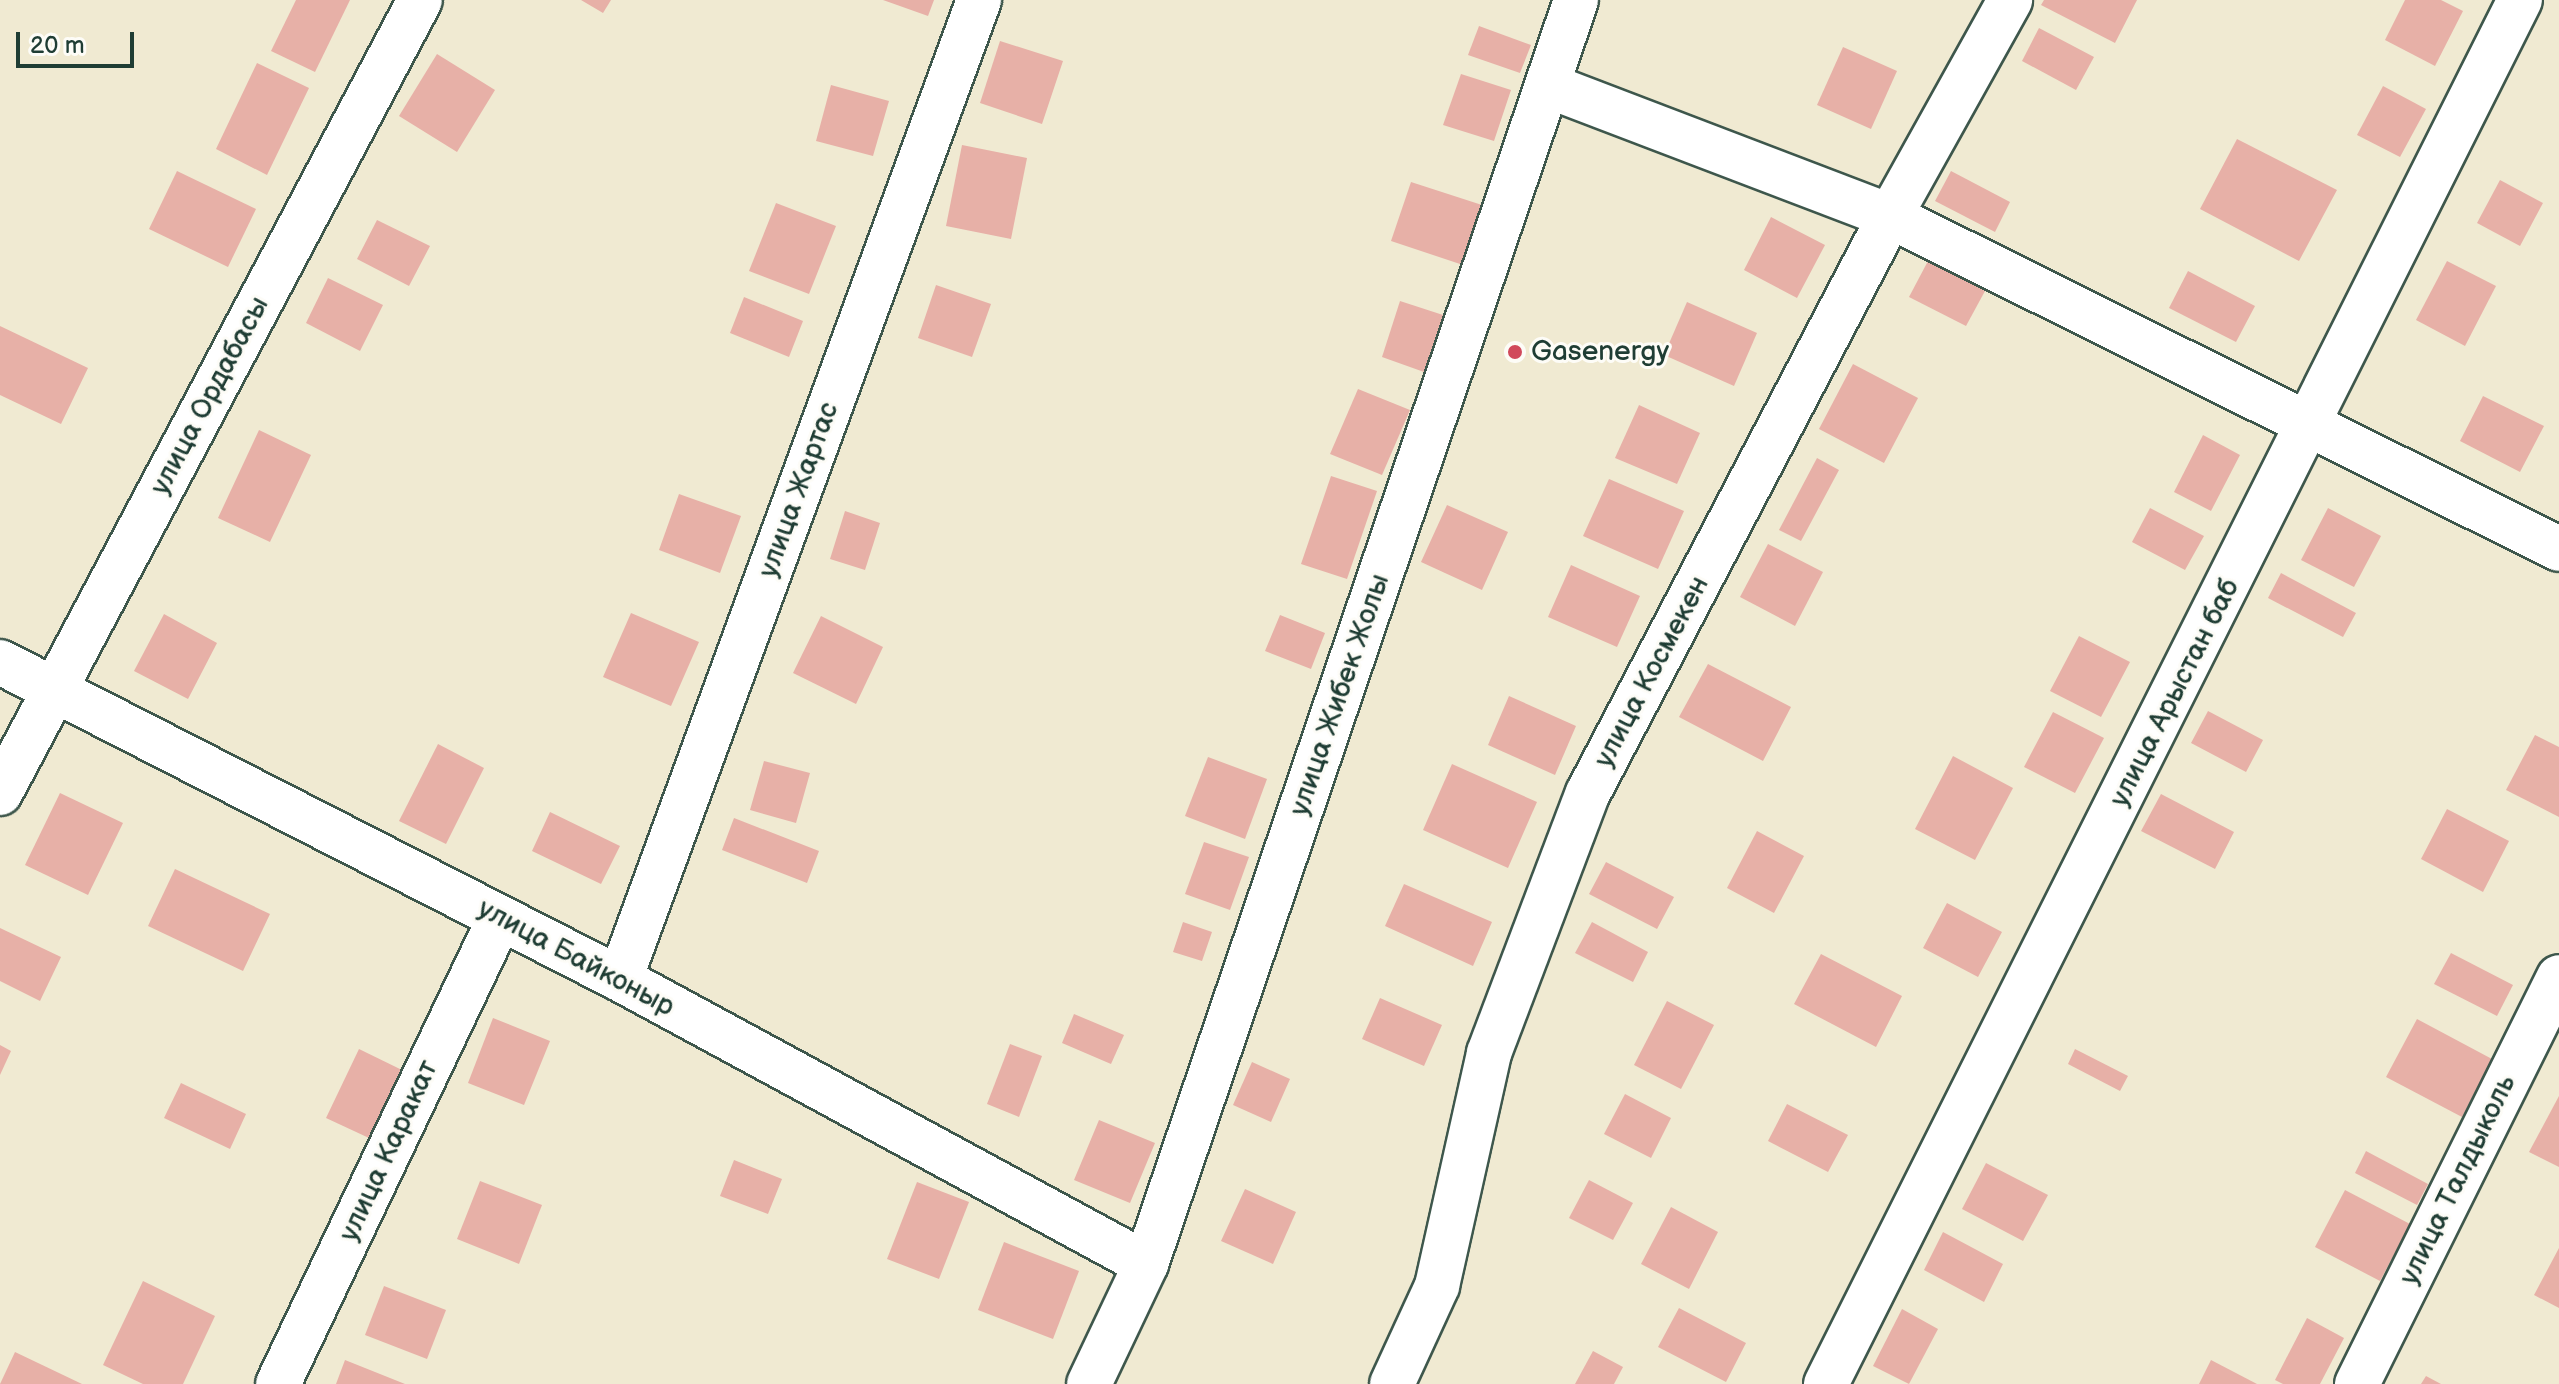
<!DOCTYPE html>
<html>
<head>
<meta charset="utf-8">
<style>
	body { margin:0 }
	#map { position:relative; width:2559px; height:1384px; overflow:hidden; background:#f0ead2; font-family:"Balsamiq Sans",sans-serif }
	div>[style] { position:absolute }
	.building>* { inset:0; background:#e7b0a7 }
	.roads { filter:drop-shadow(2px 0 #3e574c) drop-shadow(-2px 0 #3e574c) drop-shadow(0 2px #3e574c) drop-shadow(0 -2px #3e574c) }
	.minor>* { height:44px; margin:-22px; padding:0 22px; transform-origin:22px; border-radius:22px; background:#fff }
	.dots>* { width:22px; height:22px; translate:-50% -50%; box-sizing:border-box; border:4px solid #fdfcf7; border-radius:50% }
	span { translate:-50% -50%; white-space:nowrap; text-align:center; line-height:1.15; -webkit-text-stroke:6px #fdfcf7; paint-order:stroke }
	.poi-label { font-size:28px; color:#1f3d34 }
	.left { translate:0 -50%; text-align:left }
	.street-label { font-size:28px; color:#1f3d34 }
	.scale { position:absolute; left:16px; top:32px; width:118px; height:36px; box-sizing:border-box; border:4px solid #1f3d34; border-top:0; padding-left:10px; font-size:24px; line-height:28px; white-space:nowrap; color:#1f3d34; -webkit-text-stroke:6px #fdfcf7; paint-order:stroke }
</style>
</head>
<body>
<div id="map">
	<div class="building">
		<i style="clip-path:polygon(296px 0,350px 0,315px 72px,271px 51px)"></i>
		<i style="clip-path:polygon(581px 0,611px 0,603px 13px)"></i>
		<i style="clip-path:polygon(883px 0,934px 0,928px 16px)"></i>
		<i style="clip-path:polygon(2044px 0,2137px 0,2115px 43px,2041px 5px)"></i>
		<i style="clip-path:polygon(2405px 0,2441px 0,2463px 11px,2435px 66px,2385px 40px)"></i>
		<i style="clip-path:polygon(1479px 26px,1531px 45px,1520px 73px,1468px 55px)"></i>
		<i style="clip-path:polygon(2039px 28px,2094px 57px,2076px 90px,2022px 61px)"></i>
		<i style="clip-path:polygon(1000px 41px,1063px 61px,1042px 124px,980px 103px)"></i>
		<i style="clip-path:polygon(1843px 47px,1897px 71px,1871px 129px,1817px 105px)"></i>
		<i style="clip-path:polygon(437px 54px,495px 90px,457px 152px,399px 116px)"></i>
		<i style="clip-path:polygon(257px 63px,309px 88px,267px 175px,216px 149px)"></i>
		<i style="clip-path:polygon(1461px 74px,1511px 90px,1494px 141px,1443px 125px)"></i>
		<i style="clip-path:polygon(831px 85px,889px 101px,873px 156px,816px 141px)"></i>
		<i style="clip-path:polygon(2383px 86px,2426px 109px,2400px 157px,2357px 135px)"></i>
		<i style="clip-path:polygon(2237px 139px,2337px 190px,2299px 261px,2200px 209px)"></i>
		<i style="clip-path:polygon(962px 145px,1027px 158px,1011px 239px,946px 226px)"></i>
		<i style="clip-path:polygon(177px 171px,256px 209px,228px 267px,149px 229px)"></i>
		<i style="clip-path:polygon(1951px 171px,2010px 202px,1995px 232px,1935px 201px)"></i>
		<i style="clip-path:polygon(2500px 180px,2543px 203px,2520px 246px,2477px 223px)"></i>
		<i style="clip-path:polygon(1411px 182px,1482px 205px,1463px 265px,1391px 241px)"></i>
		<i style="clip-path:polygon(776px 203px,836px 226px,809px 294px,749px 271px)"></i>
		<i style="clip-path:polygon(1771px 217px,1825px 245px,1797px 298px,1744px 270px)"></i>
		<i style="clip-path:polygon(377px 220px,430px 246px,409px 286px,357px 259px)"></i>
		<i style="clip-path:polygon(1928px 261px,1985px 291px,1966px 326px,1909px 297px)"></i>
		<i style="clip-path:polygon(2447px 261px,2496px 286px,2465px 346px,2416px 320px)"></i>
		<i style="clip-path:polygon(2188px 271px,2255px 306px,2236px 342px,2169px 308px)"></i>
		<i style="clip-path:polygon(328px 278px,383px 305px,360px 351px,306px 323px)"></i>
		<i style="clip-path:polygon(936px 285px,991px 304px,972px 357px,918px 338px)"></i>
		<i style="clip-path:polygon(744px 297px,803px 321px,789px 357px,730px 333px)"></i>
		<i style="clip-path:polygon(1400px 301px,1443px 315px,1424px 372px,1382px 357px)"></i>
		<i style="clip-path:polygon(1687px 302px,1757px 333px,1734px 386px,1664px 355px)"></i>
		<i style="clip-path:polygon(0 326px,88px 368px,61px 424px,0 395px)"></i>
		<i style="clip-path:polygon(1853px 364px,1918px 398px,1884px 463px,1819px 429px)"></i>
		<i style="clip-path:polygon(1358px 389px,1410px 410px,1382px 475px,1330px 454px)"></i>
		<i style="clip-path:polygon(2483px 396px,2544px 426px,2520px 472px,2460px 441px)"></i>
		<i style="clip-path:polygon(1639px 405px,1700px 433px,1677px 484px,1615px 458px)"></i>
		<i style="clip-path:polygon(259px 430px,311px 455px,270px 542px,218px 518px)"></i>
		<i style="clip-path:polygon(2203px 435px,2240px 455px,2211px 511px,2174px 492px)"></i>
		<i style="clip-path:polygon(1817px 458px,1839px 470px,1801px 541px,1779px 530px)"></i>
		<i style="clip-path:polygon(1331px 476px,1377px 491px,1347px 579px,1301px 564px)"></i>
		<i style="clip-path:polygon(1609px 479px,1684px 511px,1658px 569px,1583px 536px)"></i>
		<i style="clip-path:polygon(679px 494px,741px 516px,720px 573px,659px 550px)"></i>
		<i style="clip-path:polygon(1447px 505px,1508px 532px,1482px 590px,1421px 562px)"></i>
		<i style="clip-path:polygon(2150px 508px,2204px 536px,2185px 570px,2132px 542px)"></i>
		<i style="clip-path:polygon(2328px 508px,2381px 536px,2354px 587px,2301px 560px)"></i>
		<i style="clip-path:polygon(845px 511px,880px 523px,865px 570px,830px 559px)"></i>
		<i style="clip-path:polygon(1768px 544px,1823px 572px,1795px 626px,1740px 597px)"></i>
		<i style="clip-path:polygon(1571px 565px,1640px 596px,1617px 647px,1548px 617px)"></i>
		<i style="clip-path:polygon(2281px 573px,2356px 613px,2343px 637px,2268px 598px)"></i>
		<i style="clip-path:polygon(631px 613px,699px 642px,671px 706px,603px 677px)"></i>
		<i style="clip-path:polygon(164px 614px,217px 643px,188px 699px,134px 671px)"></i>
		<i style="clip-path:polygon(1280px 615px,1325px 633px,1311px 669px,1265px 651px)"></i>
		<i style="clip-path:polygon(821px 616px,883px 647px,856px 704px,793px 673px)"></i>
		<i style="clip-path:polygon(2079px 636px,2130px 662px,2101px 717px,2050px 691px)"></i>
		<i style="clip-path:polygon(1708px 664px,1791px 707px,1763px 761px,1679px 717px)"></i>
		<i style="clip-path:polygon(1509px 696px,1576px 726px,1555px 775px,1488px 745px)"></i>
		<i style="clip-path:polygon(2208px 711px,2263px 740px,2246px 772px,2191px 743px)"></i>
		<i style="clip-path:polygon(2053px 712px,2104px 738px,2075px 793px,2024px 767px)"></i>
		<i style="clip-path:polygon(2535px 735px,2559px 747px,2559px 817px,2506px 790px)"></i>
		<i style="clip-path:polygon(438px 744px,484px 768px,446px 844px,399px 821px)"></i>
		<i style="clip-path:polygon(1953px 756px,2013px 788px,1975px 860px,1915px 829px)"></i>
		<i style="clip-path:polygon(1208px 757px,1267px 779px,1245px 839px,1185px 816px)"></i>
		<i style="clip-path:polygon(764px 761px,810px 773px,796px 823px,750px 810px)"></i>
		<i style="clip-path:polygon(1452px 764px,1537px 802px,1508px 868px,1423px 830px)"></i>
		<i style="clip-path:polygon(60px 793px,123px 823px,88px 895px,25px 865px)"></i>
		<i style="clip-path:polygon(2161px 794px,2234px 832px,2215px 869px,2141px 831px)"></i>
		<i style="clip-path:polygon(2447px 809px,2509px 841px,2483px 892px,2421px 859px)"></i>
		<i style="clip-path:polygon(550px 812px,620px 846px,601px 884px,532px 851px)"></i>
		<i style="clip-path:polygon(734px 818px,819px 851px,807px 883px,722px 850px)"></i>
		<i style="clip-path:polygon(1757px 831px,1804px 856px,1774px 913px,1727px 888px)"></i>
		<i style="clip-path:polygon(1204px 842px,1249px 857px,1230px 910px,1185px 894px)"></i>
		<i style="clip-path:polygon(1606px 862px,1674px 897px,1657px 929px,1589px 894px)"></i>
		<i style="clip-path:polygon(175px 869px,270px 914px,243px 971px,148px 926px)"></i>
		<i style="clip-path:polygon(1404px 884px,1492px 922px,1473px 966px,1385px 926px)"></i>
		<i style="clip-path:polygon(1947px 903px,2002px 932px,1978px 977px,1923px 948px)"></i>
		<i style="clip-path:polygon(1183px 922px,1212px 932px,1202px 961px,1173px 952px)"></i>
		<i style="clip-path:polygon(1592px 922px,1648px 952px,1633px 982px,1575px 953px)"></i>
		<i style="clip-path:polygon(0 928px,61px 957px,40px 1001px,0 981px)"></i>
		<i style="clip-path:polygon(2451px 953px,2513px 985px,2497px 1016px,2434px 984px)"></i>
		<i style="clip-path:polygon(1821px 954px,1902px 996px,1876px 1047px,1794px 1004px)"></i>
		<i style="clip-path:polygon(1380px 998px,1442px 1025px,1424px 1066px,1362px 1039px)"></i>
		<i style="clip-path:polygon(1667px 1001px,1714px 1025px,1681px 1089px,1634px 1065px)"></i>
		<i style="clip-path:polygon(1074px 1014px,1124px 1035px,1111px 1064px,1062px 1043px)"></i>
		<i style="clip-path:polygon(493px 1018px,550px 1041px,524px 1105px,468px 1083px)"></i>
		<i style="clip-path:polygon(2417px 1019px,2492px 1059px,2462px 1117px,2386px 1077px)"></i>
		<i style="clip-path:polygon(1010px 1044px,1042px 1056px,1019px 1117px,987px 1104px)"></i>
		<i style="clip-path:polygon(0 1045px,11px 1051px,0 1075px)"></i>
		<i style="clip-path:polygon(359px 1049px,402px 1070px,369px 1138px,326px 1118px)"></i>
		<i style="clip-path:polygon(2075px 1049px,2128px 1076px,2120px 1091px,2068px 1064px)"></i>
		<i style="clip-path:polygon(1252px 1062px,1290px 1079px,1271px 1122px,1233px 1105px)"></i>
		<i style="clip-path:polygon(181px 1083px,246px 1114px,230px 1149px,164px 1118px)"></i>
		<i style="clip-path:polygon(1625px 1094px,1671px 1118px,1651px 1158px,1604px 1134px)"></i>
		<i style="clip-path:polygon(2559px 1096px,2559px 1167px,2529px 1152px)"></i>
		<i style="clip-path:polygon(1787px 1104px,1848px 1135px,1828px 1172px,1768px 1141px)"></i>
		<i style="clip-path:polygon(1099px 1120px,1155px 1143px,1130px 1203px,1074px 1180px)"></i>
		<i style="clip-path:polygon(2366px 1151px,2428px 1184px,2417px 1205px,2355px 1173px)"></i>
		<i style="clip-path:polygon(734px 1160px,782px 1179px,768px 1214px,720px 1196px)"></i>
		<i style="clip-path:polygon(1986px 1163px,2048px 1195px,2023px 1241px,1962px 1209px)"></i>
		<i style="clip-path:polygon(1589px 1180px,1633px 1203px,1613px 1240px,1569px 1218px)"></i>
		<i style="clip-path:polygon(480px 1181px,542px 1205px,519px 1264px,457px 1239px)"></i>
		<i style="clip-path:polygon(917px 1182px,969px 1202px,939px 1279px,887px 1259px)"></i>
		<i style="clip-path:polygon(1245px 1189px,1296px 1212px,1273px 1264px,1221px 1241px)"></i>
		<i style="clip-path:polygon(2345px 1190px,2410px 1224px,2380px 1281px,2315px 1247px)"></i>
		<i style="clip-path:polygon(1671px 1207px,1718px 1232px,1689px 1289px,1641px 1264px)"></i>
		<i style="clip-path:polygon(1943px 1232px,2003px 1264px,1984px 1302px,1924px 1270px)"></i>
		<i style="clip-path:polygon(1004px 1242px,1079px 1271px,1053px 1339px,978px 1310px)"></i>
		<i style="clip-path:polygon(2559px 1248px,2559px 1308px,2534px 1295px)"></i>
		<i style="clip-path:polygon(143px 1281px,215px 1316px,183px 1384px,143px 1384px,103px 1365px)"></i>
		<i style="clip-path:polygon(384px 1286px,446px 1310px,427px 1359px,365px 1335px)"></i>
		<i style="clip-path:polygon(1679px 1308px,1746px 1343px,1726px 1382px,1658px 1347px)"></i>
		<i style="clip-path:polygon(1902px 1309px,1938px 1329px,1909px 1384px,1873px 1366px)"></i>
		<i style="clip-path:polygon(2307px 1318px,2344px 1338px,2320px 1384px,2283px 1384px,2275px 1380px)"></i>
		<i style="clip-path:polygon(1593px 1351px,1623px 1367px,1614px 1384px,1575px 1384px)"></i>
		<i style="clip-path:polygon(15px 1352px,82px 1384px,0 1384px)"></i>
		<i style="clip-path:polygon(345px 1360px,405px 1384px,336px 1384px)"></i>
		<i style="clip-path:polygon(2211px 1360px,2257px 1384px,2199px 1384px)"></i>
		<i style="clip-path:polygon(2426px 1376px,2441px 1384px,2421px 1384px)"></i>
	</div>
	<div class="roads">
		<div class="minor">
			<i style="left:1549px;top:86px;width:365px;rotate:20.9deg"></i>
			<i style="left:1890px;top:216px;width:747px;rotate:26.46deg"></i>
			<i style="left:0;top:662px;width:696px;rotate:27.08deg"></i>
			<i style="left:620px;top:979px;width:598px;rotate:28.45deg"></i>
			<i style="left:0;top:793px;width:897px;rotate:-62.09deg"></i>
			<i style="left:620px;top:979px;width:1043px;rotate:-69.86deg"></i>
			<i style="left:278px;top:1384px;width:516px;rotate:-64.53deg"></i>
			<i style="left:1089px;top:1384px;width:133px;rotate:-64.6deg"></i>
			<i style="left:1146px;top:1264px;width:1335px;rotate:-71.21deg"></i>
			<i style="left:1392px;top:1384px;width:108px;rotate:-65.3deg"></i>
			<i style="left:1437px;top:1286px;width:239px;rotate:-77.4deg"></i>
			<i style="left:1489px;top:1053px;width:278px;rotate:-69.2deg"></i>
			<i style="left:1588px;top:793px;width:651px;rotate:-62.37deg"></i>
			<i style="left:1890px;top:216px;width:247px;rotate:-60.9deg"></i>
			<i style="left:1826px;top:1384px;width:1548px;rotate:-63.37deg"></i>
			<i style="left:2357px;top:1384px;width:454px;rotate:-63.6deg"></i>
		</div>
	</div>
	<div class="dots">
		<i style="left:1515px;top:352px;background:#d1495b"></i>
	</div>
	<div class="poi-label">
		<span class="left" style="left:1531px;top:352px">Gasenergy</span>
	</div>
	<div class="street-label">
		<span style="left:210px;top:396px;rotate:-62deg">улица Ордабасы</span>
		<span style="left:799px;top:490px;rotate:-70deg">улица Жартас</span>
		<span style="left:1652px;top:672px;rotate:-62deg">улица Космекен</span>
		<span style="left:2175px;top:693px;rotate:-63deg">улица Арыстан баб</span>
		<span style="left:1340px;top:695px;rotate:-71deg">улица Жибек Жолы</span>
		<span style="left:576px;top:958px;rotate:28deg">улица Байконыр</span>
		<span style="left:389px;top:1151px;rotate:-65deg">улица Каракат</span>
		<span style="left:2458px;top:1180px;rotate:-64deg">улица Талдыколь</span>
	</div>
	<div class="scale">20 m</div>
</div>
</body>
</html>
